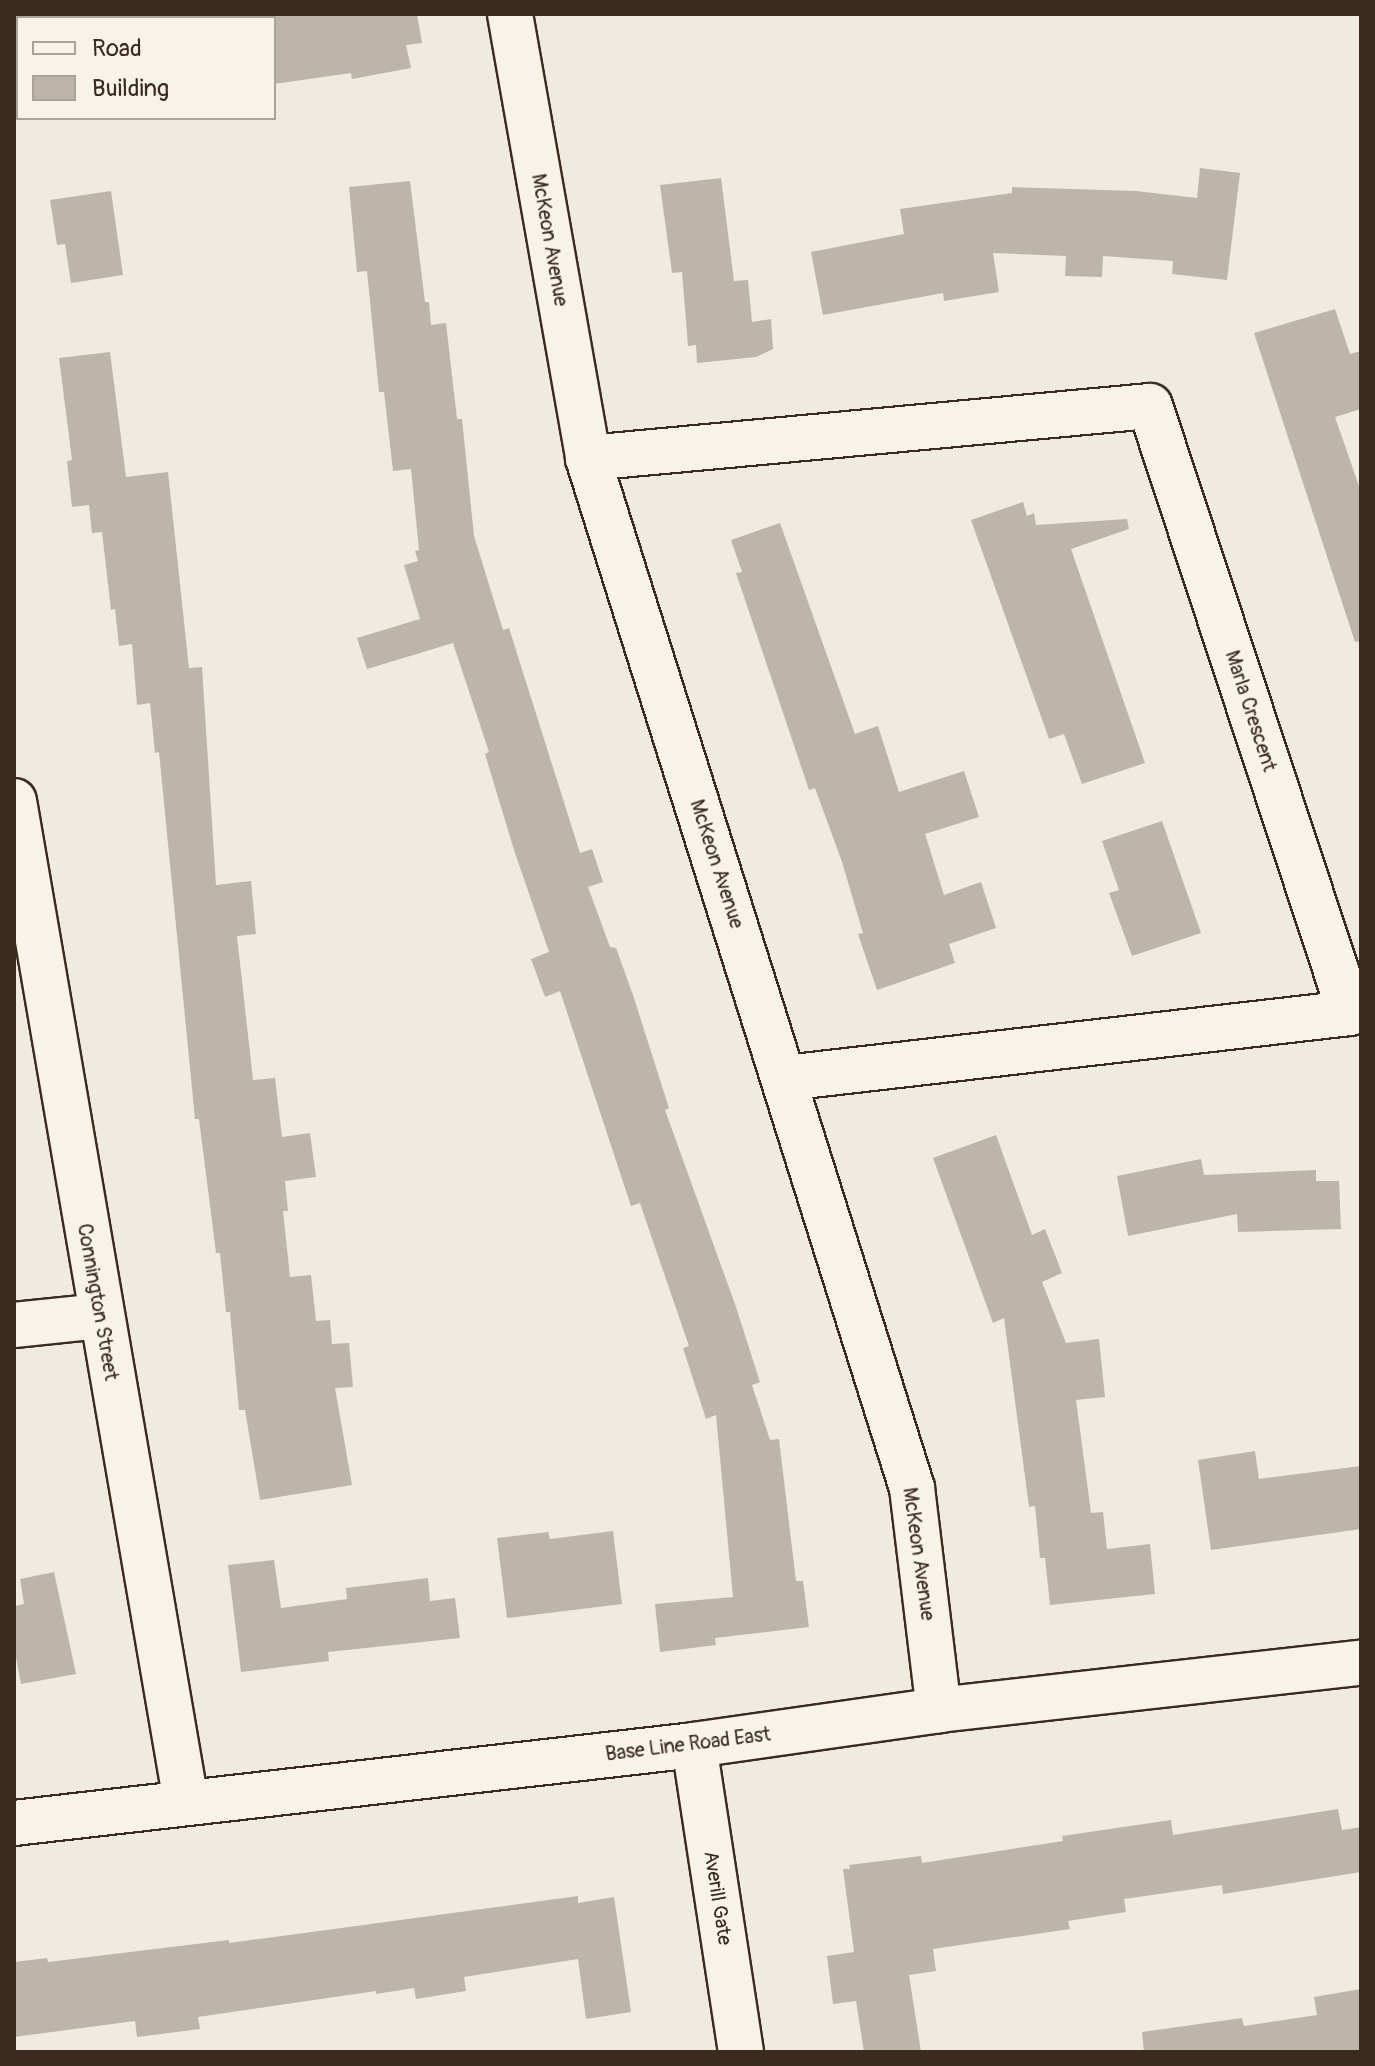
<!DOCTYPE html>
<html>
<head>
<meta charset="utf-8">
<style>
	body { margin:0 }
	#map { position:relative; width:1375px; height:2066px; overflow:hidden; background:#efebe0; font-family:Pangolin,sans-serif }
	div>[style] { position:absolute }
	.building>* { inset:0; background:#bdb5aa }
	.roads { filter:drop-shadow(2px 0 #3b2a1e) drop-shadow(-2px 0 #3b2a1e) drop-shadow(0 2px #3b2a1e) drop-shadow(0 -2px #3b2a1e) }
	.street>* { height:44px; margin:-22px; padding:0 22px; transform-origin:22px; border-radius:22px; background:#f7f3e8 }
	.secondary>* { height:44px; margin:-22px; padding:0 22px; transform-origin:22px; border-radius:22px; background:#f7f3e8 }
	span { translate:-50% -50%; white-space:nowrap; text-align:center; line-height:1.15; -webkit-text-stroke:7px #f7f3e8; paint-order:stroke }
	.street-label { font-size:20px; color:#3b2a1e }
	.frame { position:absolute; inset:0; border:16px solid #3b2a1e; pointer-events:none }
	.legend { position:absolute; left:16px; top:16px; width:260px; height:104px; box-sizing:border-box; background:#f7f3e8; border:2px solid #aca397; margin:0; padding:10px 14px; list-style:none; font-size:24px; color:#3b2a1e }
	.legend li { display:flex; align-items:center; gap:16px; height:40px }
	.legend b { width:40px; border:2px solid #aca397 }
</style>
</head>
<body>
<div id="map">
	<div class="building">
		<i style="clip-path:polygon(274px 14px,417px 14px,422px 43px,406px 45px,411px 68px,352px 79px,351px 73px,274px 84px)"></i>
		<i style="clip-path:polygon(1200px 168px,1240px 173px,1227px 280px,1172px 274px,1173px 261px,1103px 256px,1102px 277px,1065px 276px,1066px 256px,993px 253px,999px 292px,944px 301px,943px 293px,823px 315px,811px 252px,904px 234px,900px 209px,1012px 193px,1012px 187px,1136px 191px,1197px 198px)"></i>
		<i style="clip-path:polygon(721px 178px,734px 281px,748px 280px,752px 322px,771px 319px,773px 349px,756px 357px,697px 363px,696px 345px,688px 346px,682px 272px,672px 273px,660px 185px)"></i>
		<i style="clip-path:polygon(410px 181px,425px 302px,429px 302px,431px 325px,446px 323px,457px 419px,462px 419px,474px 536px,503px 630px,509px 628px,580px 853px,592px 849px,603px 882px,588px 887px,610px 947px,616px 948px,633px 995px,669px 1108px,665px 1110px,736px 1307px,760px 1382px,752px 1385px,770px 1440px,779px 1439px,796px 1581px,803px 1581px,809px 1627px,715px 1638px,716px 1645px,660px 1652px,655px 1604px,733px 1597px,716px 1415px,706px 1419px,683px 1348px,689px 1346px,647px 1224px,640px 1203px,631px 1206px,560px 991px,545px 997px,531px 959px,549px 952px,514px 850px,485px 754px,489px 752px,453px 643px,367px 669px,357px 638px,420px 619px,404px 565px,418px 561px,415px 551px,419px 550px,411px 469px,393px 471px,384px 392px,379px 392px,367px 271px,357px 272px,349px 187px)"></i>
		<i style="clip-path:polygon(111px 191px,123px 275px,71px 283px,65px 244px,57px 245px,50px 200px)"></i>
		<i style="clip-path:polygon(1335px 309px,1350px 354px,1361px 351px,1361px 409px,1335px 417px,1361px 492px,1361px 641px,1355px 642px,1254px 333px)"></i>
		<i style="clip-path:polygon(110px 352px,126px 477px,168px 472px,189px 668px,202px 667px,216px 885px,251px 881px,256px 934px,237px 936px,253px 1080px,275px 1078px,282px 1137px,310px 1133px,316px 1177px,285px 1181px,288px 1211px,283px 1211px,290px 1277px,311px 1275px,316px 1321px,330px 1320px,332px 1344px,349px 1343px,353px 1387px,335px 1388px,352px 1485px,260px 1500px,245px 1410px,239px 1410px,230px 1312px,226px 1312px,220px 1253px,216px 1253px,199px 1119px,195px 1119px,159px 752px,155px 753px,150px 703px,137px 705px,132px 644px,119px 646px,115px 609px,111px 610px,102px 532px,92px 533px,89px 505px,72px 507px,67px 461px,72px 460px,59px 358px)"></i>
		<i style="clip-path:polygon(1023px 502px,1027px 516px,1034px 513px,1036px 525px,1127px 519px,1129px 529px,1071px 549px,1145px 763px,1082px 784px,1064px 734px,1049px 739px,971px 520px)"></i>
		<i style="clip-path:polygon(780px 523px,855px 734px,878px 726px,899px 792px,964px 771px,979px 817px,925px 834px,944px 895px,981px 882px,996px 928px,949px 944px,955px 963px,877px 990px,858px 934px,863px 933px,842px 862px,815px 788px,809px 790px,736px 573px,742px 572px,731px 540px)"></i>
		<i style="clip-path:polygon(1162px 821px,1201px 933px,1132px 956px,1109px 893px,1119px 890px,1102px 841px)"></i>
		<i style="clip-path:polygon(996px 1135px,1032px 1235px,1045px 1229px,1062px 1273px,1042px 1282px,1066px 1343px,1099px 1339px,1105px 1397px,1076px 1400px,1091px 1513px,1103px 1512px,1107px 1549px,1150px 1544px,1155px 1594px,1050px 1605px,1045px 1558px,1040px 1558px,1035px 1506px,1029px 1507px,1004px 1318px,993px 1323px,933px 1158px)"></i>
		<i style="clip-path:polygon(1201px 1159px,1204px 1175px,1316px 1170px,1316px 1181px,1339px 1181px,1341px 1229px,1238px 1232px,1237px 1214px,1128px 1236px,1117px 1176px)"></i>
		<i style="clip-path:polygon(1255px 1451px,1259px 1479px,1361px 1466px,1361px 1529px,1211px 1550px,1198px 1460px)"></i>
		<i style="clip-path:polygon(613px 1531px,622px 1604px,507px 1618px,497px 1538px,548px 1532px,550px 1539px)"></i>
		<i style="clip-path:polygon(274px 1560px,281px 1608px,347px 1599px,346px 1588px,428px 1578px,430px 1601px,455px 1598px,460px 1638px,328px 1652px,329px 1661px,241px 1672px,228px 1565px)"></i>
		<i style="clip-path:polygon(54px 1572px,76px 1674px,21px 1684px,14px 1647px,14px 1606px,24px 1604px,20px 1579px)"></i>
		<i style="clip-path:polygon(1338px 1809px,1342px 1830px,1361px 1827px,1361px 1872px,1223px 1894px,1222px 1885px,1124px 1899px,1126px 1912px,1068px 1921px,1070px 1929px,933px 1949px,936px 1971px,909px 1975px,921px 2052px,864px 2052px,856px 2001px,833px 2004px,827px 1956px,854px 1952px,843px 1869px,850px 1869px,849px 1865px,921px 1856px,922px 1863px,1063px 1841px,1062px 1836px,1171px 1820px,1173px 1835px)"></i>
		<i style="clip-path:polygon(578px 1896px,578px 1903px,614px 1897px,631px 2012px,586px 2019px,578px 1959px,464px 1977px,466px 1991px,416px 1999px,414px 1988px,376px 1994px,376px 1991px,198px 2017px,200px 2029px,137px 2037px,135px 2021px,14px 2037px,14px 1962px,47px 1958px,48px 1962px,229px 1940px,229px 1943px)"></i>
		<i style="clip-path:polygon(1361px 1989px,1361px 2052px,1144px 2052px,1142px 2032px,1242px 2018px,1244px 2026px,1317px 2015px,1314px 1997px)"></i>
	</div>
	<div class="roads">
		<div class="street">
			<i style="left:510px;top:14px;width:451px;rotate:80deg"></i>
			<i style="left:588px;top:458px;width:1080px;rotate:72.54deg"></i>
			<i style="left:912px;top:1488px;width:224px;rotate:83.1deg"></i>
			<i style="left:588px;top:458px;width:564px;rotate:-5.29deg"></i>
			<i style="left:1150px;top:406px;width:639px;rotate:71.76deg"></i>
			<i style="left:1350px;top:1013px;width:568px;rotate:173.43deg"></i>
			<i style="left:14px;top:801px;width:1016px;rotate:80.25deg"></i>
			<i style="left:14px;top:1325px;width:86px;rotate:-6deg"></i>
			<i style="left:694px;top:1745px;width:311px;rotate:81.3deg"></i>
		</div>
		<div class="secondary">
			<i style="left:14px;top:1823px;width:684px;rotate:-6.54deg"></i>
			<i style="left:694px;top:1745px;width:247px;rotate:-8.1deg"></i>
			<i style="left:939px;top:1710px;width:425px;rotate:-6.4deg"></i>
		</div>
	</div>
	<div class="street-label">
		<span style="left:550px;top:240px;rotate:80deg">McKeon Avenue</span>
		<span style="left:1251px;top:711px;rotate:72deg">Marla Crescent</span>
		<span style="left:717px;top:864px;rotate:72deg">McKeon Avenue</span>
		<span style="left:98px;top:1302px;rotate:80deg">Connington Street</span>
		<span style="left:919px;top:1554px;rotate:82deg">McKeon Avenue</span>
		<span style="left:688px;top:1744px;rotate:-7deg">Base Line Road East</span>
		<span style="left:718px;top:1898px;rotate:81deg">Averill Gate</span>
	</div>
	<div class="frame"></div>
	<ul class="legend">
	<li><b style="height:10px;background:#f7f3e8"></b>Road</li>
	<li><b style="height:22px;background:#bdb5aa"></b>Building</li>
	</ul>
</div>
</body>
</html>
